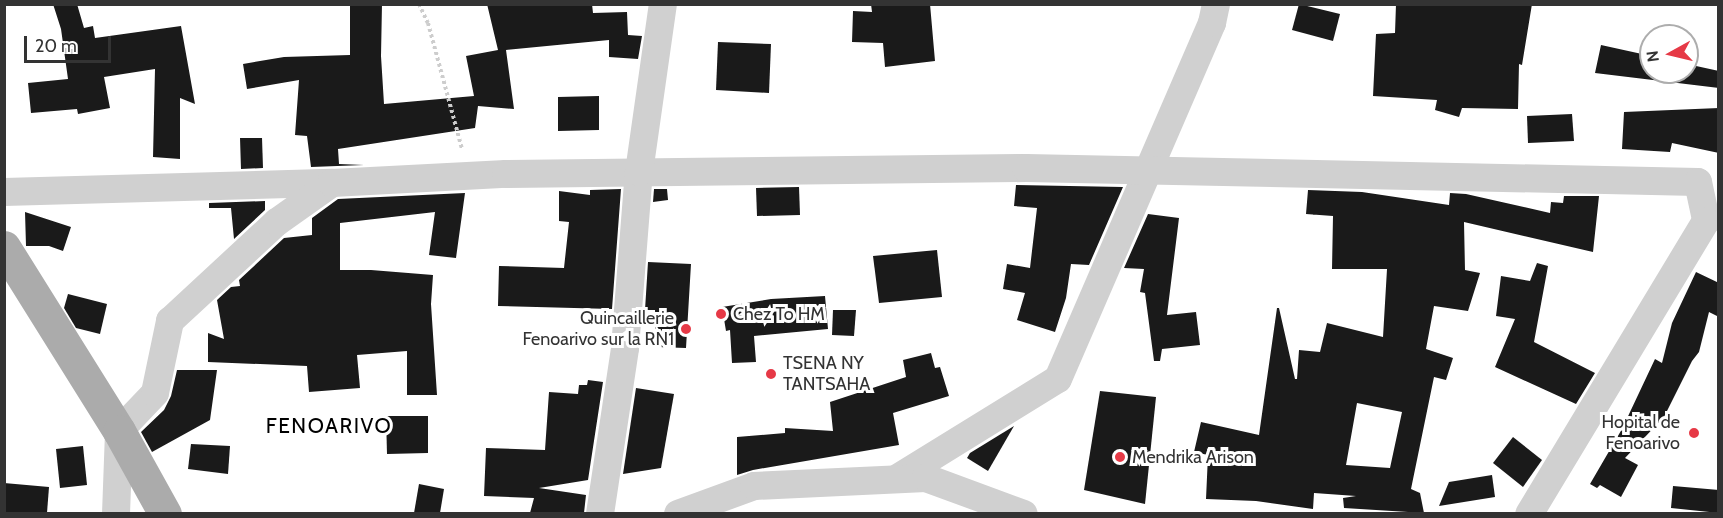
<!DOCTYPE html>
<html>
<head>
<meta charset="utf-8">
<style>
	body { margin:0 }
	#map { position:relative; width:1723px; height:518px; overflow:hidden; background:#fff; font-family:Cabin,sans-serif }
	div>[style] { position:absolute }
	.building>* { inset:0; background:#1a1a1a }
	.path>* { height:4px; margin-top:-2px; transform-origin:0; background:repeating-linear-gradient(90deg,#cdcdcd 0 3px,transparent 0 6px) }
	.minor>* { height:28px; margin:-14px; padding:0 14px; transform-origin:14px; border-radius:14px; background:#d0d0d0 }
	.major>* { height:33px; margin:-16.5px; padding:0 16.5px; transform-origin:16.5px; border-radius:16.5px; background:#ababab }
	.dots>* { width:16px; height:16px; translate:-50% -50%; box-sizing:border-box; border:3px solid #fff; border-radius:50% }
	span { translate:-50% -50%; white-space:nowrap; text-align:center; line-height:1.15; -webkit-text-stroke:6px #fff; paint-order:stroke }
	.poi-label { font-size:18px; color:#333 }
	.left { translate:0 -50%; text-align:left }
	.right { translate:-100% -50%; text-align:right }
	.quarter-label { font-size:21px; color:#000; letter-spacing:1.5px }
	.frame { position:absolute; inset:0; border:6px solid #333; pointer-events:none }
	.north { position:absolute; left:1639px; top:24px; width:60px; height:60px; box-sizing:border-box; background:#fff; border:2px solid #adadad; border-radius:50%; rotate:262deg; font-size:16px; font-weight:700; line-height:24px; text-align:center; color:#333 }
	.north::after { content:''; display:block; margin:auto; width:21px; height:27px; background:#e63946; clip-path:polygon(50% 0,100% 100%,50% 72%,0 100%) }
	.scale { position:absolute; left:24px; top:36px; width:87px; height:27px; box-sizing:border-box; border:3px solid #333; border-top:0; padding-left:8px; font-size:18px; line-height:21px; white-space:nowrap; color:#333; -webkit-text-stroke:4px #fff; paint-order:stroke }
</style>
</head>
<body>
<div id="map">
	<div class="building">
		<i style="clip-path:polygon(53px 4px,77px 4px,84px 28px,93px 26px,95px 38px,181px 26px,195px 104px,180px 98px,180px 159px,153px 157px,155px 69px,104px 77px,110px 108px,78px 114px,77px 109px,31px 113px,28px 83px,68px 79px,61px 29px)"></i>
		<i style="clip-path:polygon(350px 4px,382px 4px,381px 56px,384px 104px,474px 96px,466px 56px,498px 50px,487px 4px,592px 4px,593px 13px,627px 12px,628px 35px,642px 36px,638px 59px,609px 57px,609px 40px,506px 50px,514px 109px,478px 106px,475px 128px,338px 149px,339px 164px,364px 165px,311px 167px,307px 136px,295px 135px,299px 80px,247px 89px,243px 64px,284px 57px,350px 55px)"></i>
		<i style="clip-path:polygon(871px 4px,930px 4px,935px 61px,885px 67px,883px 43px,852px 42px,853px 11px,872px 12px)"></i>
		<i style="clip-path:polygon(1299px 4px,1340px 14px,1333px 41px,1292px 30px)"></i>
		<i style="clip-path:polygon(1396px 4px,1532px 4px,1522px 65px,1519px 64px,1518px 109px,1462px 108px,1459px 117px,1435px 110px,1437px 100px,1373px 96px,1376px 34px,1395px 33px)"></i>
		<i style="clip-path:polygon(718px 42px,771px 44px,769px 93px,716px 90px)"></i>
		<i style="clip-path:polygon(1601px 45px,1651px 56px,1651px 72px,1687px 72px,1687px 64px,1719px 71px,1719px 88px,1595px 73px)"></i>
		<i style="clip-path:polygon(599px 96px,599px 130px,558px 131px,558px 97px)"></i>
		<i style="clip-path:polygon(1719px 108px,1719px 153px,1672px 143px,1670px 152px,1622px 149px,1624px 112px)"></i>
		<i style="clip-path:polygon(1572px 114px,1574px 141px,1528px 143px,1527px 116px)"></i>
		<i style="clip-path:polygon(240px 138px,262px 138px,263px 168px,241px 169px)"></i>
		<i style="clip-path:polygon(1016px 185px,1123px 187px,1089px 265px,1071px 264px,1066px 298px,1055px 332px,1017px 320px,1025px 293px,1003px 289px,1007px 264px,1030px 268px,1037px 208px,1014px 206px)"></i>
		<i style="clip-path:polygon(799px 187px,800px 215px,757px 216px,756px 188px)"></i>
		<i style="clip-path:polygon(621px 189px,612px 309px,498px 306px,499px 266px,564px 268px,569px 222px,559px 221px,559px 191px,590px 195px,590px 190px)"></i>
		<i style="clip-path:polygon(654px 189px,667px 189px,668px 200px,653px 202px)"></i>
		<i style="clip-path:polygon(evenodd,1308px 190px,1362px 192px,1449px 205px,1450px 193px,1466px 194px,1550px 213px,1551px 202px,1563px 203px,1564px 196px,1599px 196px,1593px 252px,1464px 222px,1465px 270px,1480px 273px,1468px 311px,1434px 306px,1426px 349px,1453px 358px,1446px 380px,1434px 377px,1411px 489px,1420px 493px,1424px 513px,1344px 508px,1343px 498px,1356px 496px,1314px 493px,1313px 509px,1256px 501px,1206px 499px,1208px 455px,1194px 452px,1201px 422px,1259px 435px,1277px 308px,1279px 308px,1295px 379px,1297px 379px,1299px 350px,1320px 352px,1327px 323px,1383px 337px,1387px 269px,1332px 269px,1333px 216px,1306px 214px,1308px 190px,1357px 403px,1402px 412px,1390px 468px,1346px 465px,1357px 403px)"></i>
		<i style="clip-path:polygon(465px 193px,456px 258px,429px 255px,435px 212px,340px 223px,340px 270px,371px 270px,433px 275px,431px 304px,437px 395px,407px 395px,407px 351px,357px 355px,360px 388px,309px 392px,307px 366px,208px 362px,208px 333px,224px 339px,217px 300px,231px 287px,240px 286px,239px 280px,284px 238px,312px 235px,312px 218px,338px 199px)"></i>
		<i style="clip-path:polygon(265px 201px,265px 210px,234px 239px,231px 208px,209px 208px,209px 203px)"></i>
		<i style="clip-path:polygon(25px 212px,71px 227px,63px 251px,49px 246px,26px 246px)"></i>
		<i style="clip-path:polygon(1148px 214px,1179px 218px,1167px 315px,1196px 312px,1200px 345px,1162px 349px,1160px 361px,1154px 361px,1145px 293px,1140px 292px,1144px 269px,1124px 268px)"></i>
		<i style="clip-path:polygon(937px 250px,942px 297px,879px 303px,873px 256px)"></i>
		<i style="clip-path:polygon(648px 262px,691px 264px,686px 348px,656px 347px,655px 310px,645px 310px)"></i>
		<i style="clip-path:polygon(1537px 263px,1548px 266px,1534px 342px,1595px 373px,1576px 404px,1495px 367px,1515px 319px,1496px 316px,1501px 276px,1530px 281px)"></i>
		<i style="clip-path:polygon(1696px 272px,1719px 283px,1719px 317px,1709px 312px,1699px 352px,1692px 361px,1664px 417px,1625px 458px,1638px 465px,1621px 497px,1600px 485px,1597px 488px,1590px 484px,1622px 429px,1655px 359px,1662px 363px,1672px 323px)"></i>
		<i style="clip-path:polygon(68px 294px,107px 304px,100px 334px,76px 328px,64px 308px)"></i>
		<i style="clip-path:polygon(825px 296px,828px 329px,754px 336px,756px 362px,732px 363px,730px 330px,726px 331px,722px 307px,771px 299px)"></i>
		<i style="clip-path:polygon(833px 310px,856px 310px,854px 336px,832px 335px)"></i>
		<i style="clip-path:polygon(931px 353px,935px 368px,940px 367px,949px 396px,893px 413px,899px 445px,753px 470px,737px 475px,737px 437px,785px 433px,785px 428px,833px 431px,830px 402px,906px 377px,903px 360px)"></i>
		<i style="clip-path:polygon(177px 370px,217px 370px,210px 420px,152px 452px,141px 432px,164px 410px,171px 396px)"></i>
		<i style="clip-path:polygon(588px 380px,603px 382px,588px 480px,539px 488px,586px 495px,584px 513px,530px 513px,534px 498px,484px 496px,486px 448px,545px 450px,549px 392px,578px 394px,579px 385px,587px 385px)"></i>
		<i style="clip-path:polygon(636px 388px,674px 394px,661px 468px,623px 474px)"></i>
		<i style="clip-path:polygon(1100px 391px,1156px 397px,1145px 504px,1084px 490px)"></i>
		<i style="clip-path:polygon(386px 416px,428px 416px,428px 453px,387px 454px)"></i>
		<i style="clip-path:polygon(1014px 426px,988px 471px,967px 458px,970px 453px)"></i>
		<i style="clip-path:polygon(1513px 437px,1542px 460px,1523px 487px,1493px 463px)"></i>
		<i style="clip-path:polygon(191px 444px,230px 446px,228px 474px,188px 469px)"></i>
		<i style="clip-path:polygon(83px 446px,87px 485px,60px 488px,56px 449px)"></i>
		<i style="clip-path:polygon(1492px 475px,1495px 497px,1439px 506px,1449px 482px)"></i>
		<i style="clip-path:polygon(4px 483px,49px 487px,47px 513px,4px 513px)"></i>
		<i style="clip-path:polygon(419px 484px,444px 489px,440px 513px,414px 513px)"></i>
		<i style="clip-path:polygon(1673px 486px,1719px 490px,1719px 513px,1671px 508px)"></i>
	</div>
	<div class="path">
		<i style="left:419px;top:4px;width:21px;rotate:65deg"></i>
		<i style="left:428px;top:23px;width:131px;rotate:74.9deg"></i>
	</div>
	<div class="minor">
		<i style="left:4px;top:192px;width:328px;rotate:-1.6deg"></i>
		<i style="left:896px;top:479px;width:190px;rotate:-31.7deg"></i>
		<i style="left:1058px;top:379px;width:388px;rotate:-66.6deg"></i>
		<i style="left:1212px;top:23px;width:19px;rotate:-78deg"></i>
		<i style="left:116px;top:514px;width:83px;rotate:-87.9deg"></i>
		<i style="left:119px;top:431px;width:52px;rotate:-46.5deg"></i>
		<i style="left:155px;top:393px;width:74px;rotate:-78.2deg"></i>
		<i style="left:170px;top:321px;width:146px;rotate:-42.8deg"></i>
		<i style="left:277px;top:222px;width:67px;rotate:-35.3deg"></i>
		<i style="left:332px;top:183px;width:174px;rotate:-3deg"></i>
		<i style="left:506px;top:174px;width:520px;rotate:-0.66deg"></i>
		<i style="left:1026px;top:168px;width:672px;rotate:1.19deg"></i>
		<i style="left:1698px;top:182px;width:40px;rotate:78deg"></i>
		<i style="left:1706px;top:221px;width:342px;rotate:121.1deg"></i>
		<i style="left:600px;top:514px;width:168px;rotate:-81.4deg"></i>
		<i style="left:625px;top:348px;width:177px;rotate:-85.5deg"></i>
		<i style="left:639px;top:172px;width:170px;rotate:-81.9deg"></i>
		<i style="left:678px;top:514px;width:81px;rotate:-20.2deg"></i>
		<i style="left:754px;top:486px;width:172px;rotate:-2.7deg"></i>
		<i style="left:926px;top:478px;width:104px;rotate:20.2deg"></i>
	</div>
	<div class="major">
		<i style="left:4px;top:247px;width:217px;rotate:58deg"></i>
		<i style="left:119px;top:431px;width:95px;rotate:61deg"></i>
	</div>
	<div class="dots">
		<i style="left:721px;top:314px;background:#e63946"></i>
		<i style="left:686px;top:329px;background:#e63946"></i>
		<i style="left:771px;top:374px;background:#e63946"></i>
		<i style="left:1694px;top:433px;background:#e63946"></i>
		<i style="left:1120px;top:457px;background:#e63946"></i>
	</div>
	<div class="poi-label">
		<span class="left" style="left:733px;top:314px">Chez To HM</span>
		<span class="right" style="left:674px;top:329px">Quincaillerie<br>Fenoarivo sur la RN1</span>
		<span class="left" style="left:783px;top:374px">TSENA NY<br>TANTSAHA</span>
		<span class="right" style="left:1680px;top:433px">Hopital de<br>Fenoarivo</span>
		<span class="left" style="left:1132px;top:457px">Mendrika Arison</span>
	</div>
	<div class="quarter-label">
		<span style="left:329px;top:426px">FENOARIVO</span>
	</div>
	<div class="frame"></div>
	<div class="north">N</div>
	<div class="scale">20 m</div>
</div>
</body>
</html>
